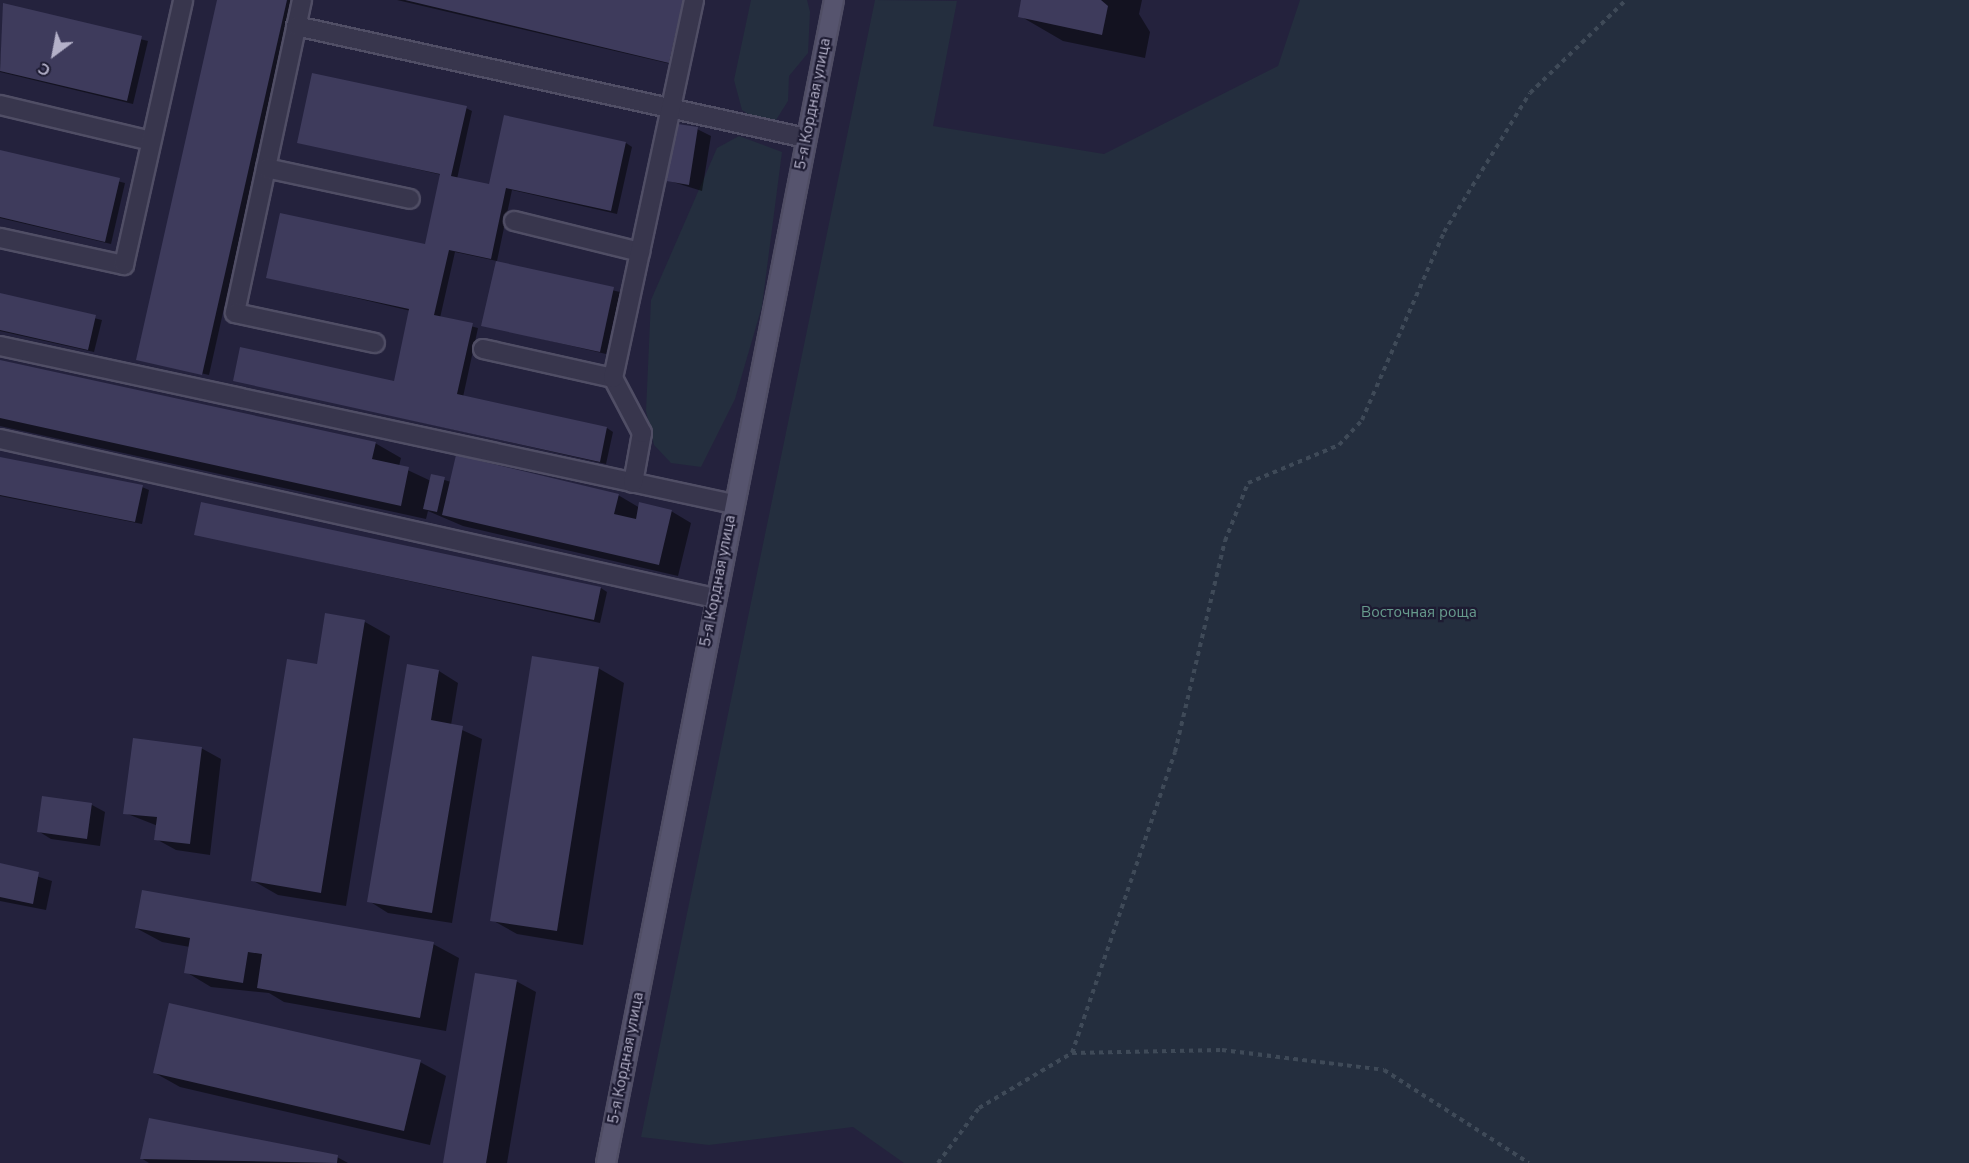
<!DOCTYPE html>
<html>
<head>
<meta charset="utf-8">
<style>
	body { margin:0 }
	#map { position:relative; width:1969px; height:1163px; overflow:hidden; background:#24223d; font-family:"Nunito Sans",sans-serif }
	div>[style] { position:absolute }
	.green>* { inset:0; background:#242e3e }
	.shadow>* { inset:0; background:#0007 }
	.building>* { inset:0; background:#3e3b5c }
	.path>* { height:4px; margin-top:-2px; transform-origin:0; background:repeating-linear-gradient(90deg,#3f4a58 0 4.5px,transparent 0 9px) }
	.roads { filter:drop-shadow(2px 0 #504e65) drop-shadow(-2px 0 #504e65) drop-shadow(0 2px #504e65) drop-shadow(0 -2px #504e65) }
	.minor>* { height:18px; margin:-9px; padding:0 9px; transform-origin:9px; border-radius:9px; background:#38364d }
	.major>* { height:18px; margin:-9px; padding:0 9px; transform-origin:9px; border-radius:9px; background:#56546e }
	span { translate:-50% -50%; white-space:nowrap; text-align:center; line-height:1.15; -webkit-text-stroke:4.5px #1d1b32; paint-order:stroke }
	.street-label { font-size:15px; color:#b4b1c9 }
	.park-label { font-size:15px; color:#679b8d }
	.north { position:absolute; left:24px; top:24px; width:60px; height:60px; -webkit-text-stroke:4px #1d1b32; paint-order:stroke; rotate:212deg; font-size:16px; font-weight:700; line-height:24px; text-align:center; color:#b4b1c9 }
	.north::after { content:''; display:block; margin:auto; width:21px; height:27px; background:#b4b1c9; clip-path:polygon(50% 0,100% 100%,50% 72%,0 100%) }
</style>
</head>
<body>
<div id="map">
	<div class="green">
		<i style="clip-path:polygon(751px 0,807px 0,810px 12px,808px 53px,789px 76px,788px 101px,776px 120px,759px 121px,742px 110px,734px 80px)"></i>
		<i style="clip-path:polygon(875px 0,957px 1px,933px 126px,1104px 154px,1278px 66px,1300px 0,1969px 0,1969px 1163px,904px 1163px,853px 1127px,709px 1145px,641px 1137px)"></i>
		<i style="clip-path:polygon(739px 136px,782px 152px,762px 306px,735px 399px,701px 467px,671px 463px,654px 445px,646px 411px,651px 300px,717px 148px)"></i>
	</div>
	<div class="shadow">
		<i style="clip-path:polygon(219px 0,293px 0,209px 375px,138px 359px)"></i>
		<i style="clip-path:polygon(397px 0,688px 0,675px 65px)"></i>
		<i style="clip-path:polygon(1023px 0,1142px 0,1139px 14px,1150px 32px,1145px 58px,1063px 41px,1020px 16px)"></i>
		<i style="clip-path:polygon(4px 5px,148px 41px,133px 104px,0 72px)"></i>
		<i style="clip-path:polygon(466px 108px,472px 111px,457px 179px,490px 186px,626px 143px,632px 147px,617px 214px,512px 190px,497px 261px,455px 252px,440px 318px,478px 328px,463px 397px,607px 428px,613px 432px,606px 464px,235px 380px,395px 382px,411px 311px,267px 277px,426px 246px,442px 175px,299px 142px)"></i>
		<i style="clip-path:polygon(697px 129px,711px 136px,702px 191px,663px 179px)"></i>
		<i style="clip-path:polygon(0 152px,125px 183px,111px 244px,0 218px)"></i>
		<i style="clip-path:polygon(497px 263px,620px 292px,606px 354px,483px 325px)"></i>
		<i style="clip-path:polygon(0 295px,102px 320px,94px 352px,0 331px)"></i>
		<i style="clip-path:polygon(0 361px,375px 443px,401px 458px,399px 466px,431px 481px,432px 476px,451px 482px,618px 495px,640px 508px,671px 511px,691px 523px,678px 576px,463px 526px,428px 511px,426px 519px,0 426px)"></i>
		<i style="clip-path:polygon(0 458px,142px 487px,149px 490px,142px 524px,0 496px)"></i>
		<i style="clip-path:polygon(195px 534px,601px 588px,607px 592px,600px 623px)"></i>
		<i style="clip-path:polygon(365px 622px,390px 636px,346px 906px,278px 895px,252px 880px,318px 666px)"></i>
		<i style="clip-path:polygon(598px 668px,624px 683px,583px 945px,517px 934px,492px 920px)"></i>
		<i style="clip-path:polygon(439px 671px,458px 683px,451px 725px,482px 739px,452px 923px,388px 913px,369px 901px)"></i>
		<i style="clip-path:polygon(201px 748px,221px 759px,210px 855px,176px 850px,156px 839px,158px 826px,125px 813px)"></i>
		<i style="clip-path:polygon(43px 797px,92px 805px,105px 812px,100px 846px,51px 839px,38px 831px)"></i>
		<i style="clip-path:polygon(0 865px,52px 881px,46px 910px,0 901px)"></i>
		<i style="clip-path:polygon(136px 928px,433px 944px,459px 958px,446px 1031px,284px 1002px,269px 993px,211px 987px,186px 972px,190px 947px,162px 942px)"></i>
		<i style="clip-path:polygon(516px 981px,536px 992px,507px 1163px,444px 1163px)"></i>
		<i style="clip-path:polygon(420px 1062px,446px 1076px,430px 1145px,180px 1087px,155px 1073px)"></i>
		<i style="clip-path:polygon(337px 1157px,348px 1163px,149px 1163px,141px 1158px)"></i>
	</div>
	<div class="building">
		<i style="clip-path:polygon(217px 0,287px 0,202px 375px,136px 360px)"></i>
		<i style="clip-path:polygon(405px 0,683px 0,669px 63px)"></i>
		<i style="clip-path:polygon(1021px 0,1101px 0,1108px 6px,1102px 35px,1018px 17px)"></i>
		<i style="clip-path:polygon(3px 3px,142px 36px,127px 101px,0 71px)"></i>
		<i style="clip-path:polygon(312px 73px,467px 106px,451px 176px,489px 184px,504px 115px,626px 142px,611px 211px,506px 188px,491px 259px,449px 250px,434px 315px,473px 323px,457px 394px,607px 427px,600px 462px,233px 381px,240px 347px,394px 381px,409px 309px,266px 278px,280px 213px,425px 244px,440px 174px,297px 143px)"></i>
		<i style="clip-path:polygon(671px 123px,698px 127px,689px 185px,661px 180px)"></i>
		<i style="clip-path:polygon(0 150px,120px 178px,105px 242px,0 217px)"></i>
		<i style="clip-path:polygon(496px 261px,614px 287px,600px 352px,481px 326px)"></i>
		<i style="clip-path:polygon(0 293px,96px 315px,88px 350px,0 330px)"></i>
		<i style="clip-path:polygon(0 360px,376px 442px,372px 459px,409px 467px,401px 506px,0 418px)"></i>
		<i style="clip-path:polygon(456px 455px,619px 494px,614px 514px,636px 519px,639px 502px,672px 510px,659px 565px,442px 515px)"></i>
		<i style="clip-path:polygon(0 457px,143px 485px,135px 522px,0 495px)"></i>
		<i style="clip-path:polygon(431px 474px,445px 477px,437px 512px,423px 509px)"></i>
		<i style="clip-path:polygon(201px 502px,601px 587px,594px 620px,194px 535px)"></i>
		<i style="clip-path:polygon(325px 613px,365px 620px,321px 893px,251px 881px,287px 659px,317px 664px)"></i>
		<i style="clip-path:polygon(532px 656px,599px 667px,557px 931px,490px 921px)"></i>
		<i style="clip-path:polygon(407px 664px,439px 670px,431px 720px,463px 726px,432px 913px,367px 902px)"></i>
		<i style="clip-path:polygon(133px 738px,202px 747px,190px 844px,154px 840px,157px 817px,123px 814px)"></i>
		<i style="clip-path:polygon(42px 796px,92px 803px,87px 839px,37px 832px)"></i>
		<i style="clip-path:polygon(0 863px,39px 872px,33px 904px,0 897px)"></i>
		<i style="clip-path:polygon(142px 890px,434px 942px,420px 1018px,257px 988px,262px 954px,248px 952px,243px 983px,184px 973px,190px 938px,135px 928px)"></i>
		<i style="clip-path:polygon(475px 973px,517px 980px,486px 1163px,443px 1163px)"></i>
		<i style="clip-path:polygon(169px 1003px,421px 1060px,404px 1131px,153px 1073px)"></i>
		<i style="clip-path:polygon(149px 1118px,338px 1155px,337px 1163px,140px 1159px)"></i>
	</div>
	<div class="path">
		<i style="left:1072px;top:1053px;width:318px;rotate:-71.1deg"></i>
		<i style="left:1175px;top:752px;width:217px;rotate:-76.7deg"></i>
		<i style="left:1225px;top:541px;width:62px;rotate:-68.4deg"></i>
		<i style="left:1248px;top:483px;width:99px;rotate:-22.7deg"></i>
		<i style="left:1339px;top:445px;width:34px;rotate:-47deg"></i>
		<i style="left:1362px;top:420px;width:205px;rotate:-66.4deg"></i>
		<i style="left:1444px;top:232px;width:163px;rotate:-58.3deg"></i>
		<i style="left:1530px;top:93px;width:134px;rotate:-44.1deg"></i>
		<i style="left:938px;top:1163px;width:69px;rotate:-53.3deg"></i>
		<i style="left:979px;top:1108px;width:108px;rotate:-30.6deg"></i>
		<i style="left:1072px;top:1053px;width:150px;rotate:-1.1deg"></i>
		<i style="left:1222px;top:1050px;width:163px;rotate:7deg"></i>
		<i style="left:1384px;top:1070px;width:172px;rotate:32.7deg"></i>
	</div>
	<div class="roads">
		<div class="minor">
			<i style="left:302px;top:0;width:320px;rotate:102.1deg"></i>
			<i style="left:235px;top:313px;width:143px;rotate:12.1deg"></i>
			<i style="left:296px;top:26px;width:522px;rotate:12.39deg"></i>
			<i style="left:0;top:105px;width:155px;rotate:13.4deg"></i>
			<i style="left:266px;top:168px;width:147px;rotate:12.1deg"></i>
			<i style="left:514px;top:221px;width:130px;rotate:13.8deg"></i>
			<i style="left:0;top:238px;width:127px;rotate:12.3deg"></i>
			<i style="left:124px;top:265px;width:271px;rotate:-77.4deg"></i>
			<i style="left:0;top:346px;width:750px;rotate:12.16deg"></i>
			<i style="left:483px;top:349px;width:133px;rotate:12.6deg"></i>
			<i style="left:0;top:439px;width:732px;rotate:12.54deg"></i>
			<i style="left:633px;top:483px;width:51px;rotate:-79.8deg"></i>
			<i style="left:642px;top:433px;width:62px;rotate:-117.8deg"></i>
			<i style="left:613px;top:378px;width:387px;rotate:-77.9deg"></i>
		</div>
		<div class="major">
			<i style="left:606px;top:1163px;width:1185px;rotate:-78.91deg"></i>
		</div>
	</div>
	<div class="street-label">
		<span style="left:813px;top:104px;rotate:-79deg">5-я Кордная улица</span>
		<span style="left:718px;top:581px;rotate:-79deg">5-я Кордная улица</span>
		<span style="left:626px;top:1058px;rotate:-79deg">5-я Кордная улица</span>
	</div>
	<div class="park-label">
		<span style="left:1419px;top:613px">Восточная роща</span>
	</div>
	<div class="north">С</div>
</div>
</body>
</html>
